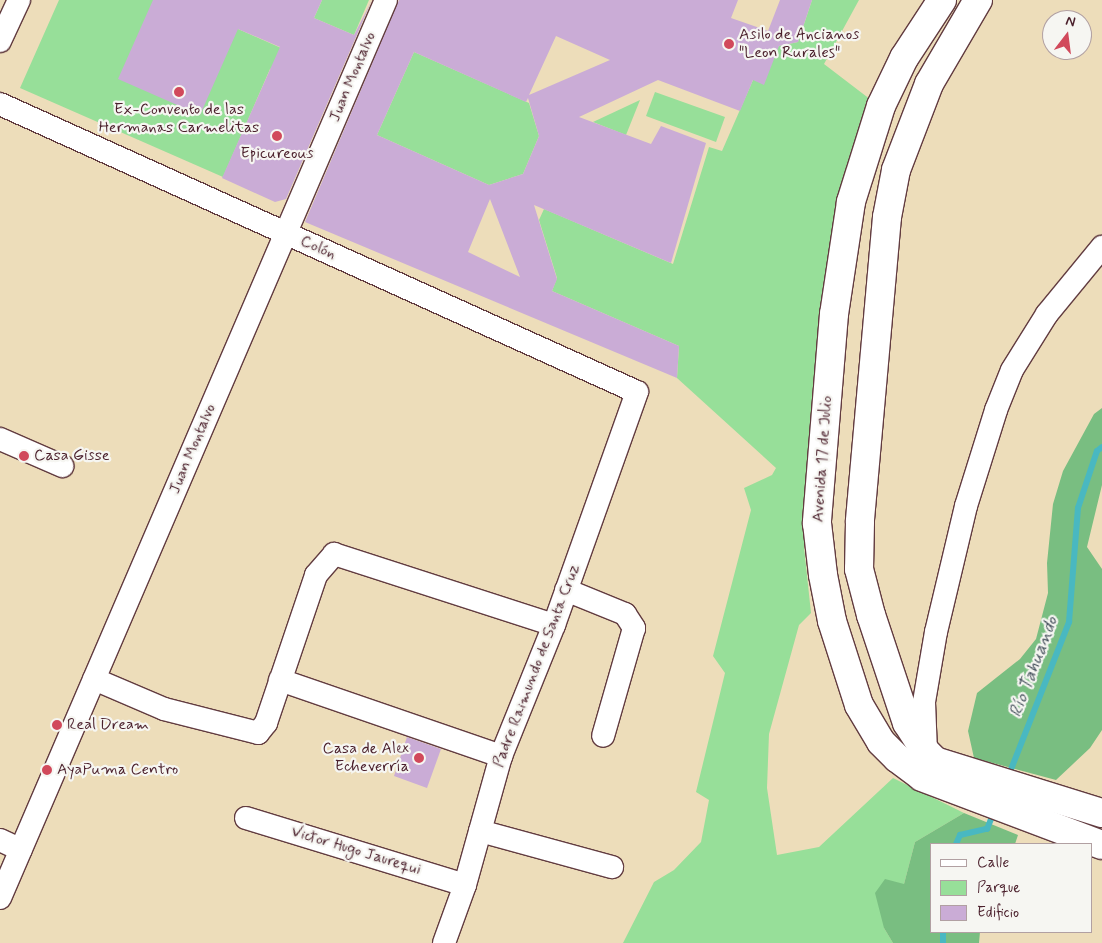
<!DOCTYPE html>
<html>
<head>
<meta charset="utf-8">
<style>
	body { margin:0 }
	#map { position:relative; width:1102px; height:943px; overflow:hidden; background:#edddba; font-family:Mynerve,sans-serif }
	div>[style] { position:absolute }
	.green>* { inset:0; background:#97df99 }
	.forest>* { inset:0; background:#79be81 }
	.stream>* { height:6px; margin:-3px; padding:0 3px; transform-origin:3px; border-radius:3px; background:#49b8c1 }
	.building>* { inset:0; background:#caacd6 }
	.roads { filter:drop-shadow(1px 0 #623c40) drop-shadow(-1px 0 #623c40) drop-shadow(0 1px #623c40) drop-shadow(0 -1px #623c40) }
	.minor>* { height:22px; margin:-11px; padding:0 11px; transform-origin:11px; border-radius:11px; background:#fff }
	.major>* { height:28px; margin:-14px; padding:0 14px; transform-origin:14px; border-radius:14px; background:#fff }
	.dots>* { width:14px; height:14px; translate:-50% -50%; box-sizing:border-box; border:2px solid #f6f6f2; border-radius:50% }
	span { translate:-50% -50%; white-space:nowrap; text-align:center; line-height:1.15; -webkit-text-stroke:4.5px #f6f6f2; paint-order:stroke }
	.poi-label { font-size:16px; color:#4a1f2b }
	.left { translate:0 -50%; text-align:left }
	.right { translate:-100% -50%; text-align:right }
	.street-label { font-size:16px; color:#4a1f2b }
	.water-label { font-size:18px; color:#4a5560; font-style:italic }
	.legend { position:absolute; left:930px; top:843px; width:162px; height:90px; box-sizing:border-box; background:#f6f6f2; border:1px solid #b1a0a2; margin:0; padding:6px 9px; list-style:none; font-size:15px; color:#4a1f2b }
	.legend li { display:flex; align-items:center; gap:10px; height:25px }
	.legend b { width:25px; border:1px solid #b1a0a2 }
	.north { position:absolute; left:1042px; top:10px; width:50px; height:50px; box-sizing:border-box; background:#f6f6f2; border:1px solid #b1a0a2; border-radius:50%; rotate:15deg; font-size:14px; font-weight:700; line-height:20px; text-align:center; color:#4a1f2b }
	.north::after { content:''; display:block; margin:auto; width:18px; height:22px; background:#d1495b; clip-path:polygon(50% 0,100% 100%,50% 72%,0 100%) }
</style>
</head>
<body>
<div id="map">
	<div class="green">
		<i style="clip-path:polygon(59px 0,153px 0,238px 29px,306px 59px,270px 69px,223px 177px,20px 88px)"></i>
		<i style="clip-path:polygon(322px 0,369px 0,354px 35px,314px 18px)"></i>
		<i style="clip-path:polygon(812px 0,859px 0,824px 64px,875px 103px,806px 503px,804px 547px,811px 613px,799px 625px,769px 734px,767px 788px,777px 855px,819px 847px,893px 778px,964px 813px,915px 842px,904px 884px,884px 928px,893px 943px,623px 943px,654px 882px,674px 870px,701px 842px,709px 800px,696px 792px,725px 673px,713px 656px,751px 510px,744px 488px,772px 475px,776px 468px,677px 378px,679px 346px,552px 291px,557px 278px,539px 220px,544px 209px,673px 264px,709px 147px,722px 151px,753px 80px,779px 46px,798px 42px)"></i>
		<i style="clip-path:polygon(414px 52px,529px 103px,539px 136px,523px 174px,489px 185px,377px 135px)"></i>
		<i style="clip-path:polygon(655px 92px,725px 117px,716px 142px,646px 116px)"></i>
		<i style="clip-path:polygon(640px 100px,626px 135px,593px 122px)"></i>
	</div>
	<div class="forest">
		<i style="clip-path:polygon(1102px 408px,1102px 485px,1087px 547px,1102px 569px,1102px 730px,1090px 748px,1056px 780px,974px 758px,968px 731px,977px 693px,1020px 659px,1036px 639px,1048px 593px,1047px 563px,1053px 504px,1063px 471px,1094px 414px)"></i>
		<i style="clip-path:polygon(964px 813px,1018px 835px,1015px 844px,931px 844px,931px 932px,980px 932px,979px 943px,893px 943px,884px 928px,875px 893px,885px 879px,904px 884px,915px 842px)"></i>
	</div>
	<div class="stream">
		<i style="left:1008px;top:777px;width:167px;rotate:-68.5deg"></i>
		<i style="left:1069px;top:622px;width:114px;rotate:-85.5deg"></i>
		<i style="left:1078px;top:508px;width:60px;rotate:-71.6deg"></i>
		<i style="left:1097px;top:451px;width:6px;rotate:-39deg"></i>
		<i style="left:956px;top:844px;width:10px;rotate:-66deg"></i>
		<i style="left:960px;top:835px;width:28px;rotate:-13deg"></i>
		<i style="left:987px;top:829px;width:18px;rotate:-68deg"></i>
		<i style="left:943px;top:943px;width:11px;rotate:-90deg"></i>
	</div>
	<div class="building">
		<i style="clip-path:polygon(153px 0,322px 0,314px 18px,354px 35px,372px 0,286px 199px,275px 202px,222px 178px,280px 47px,238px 29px,200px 115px,118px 79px)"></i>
		<i style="clip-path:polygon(evenodd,399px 0,738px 0,731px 18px,768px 31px,780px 0,812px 0,798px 42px,779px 46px,764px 85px,753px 80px,740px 111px,658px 80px,579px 117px,651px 144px,661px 126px,706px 143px,671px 263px,534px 205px,557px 279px,552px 291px,679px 346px,677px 378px,305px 222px,399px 0,556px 36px,610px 60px,529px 95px,556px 36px,399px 0,414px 52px,526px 102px,528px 98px,539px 136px,523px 174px,489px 185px,377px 135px,414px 52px,399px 0,490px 199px,520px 277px,468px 252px,490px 199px)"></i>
		<i style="clip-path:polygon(407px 737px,441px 749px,427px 788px,394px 776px)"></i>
	</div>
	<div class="roads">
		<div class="minor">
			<i style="left:0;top:41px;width:45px;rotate:-65.1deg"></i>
			<i style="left:0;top:104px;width:699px;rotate:24.33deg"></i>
			<i style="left:637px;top:392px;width:247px;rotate:109.6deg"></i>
			<i style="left:554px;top:625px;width:141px;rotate:112deg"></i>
			<i style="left:501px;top:756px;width:134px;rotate:105.6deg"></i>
			<i style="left:465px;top:885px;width:62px;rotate:109.9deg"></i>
			<i style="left:0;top:439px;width:68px;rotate:23.5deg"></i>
			<i style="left:566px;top:590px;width:64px;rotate:22.1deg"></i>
			<i style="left:625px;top:614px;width:17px;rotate:57deg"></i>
			<i style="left:634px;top:628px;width:112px;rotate:106deg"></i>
			<i style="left:94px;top:679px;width:76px;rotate:23.2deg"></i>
			<i style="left:164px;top:709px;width:97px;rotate:14.3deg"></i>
			<i style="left:258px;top:733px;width:13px;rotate:-51deg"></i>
			<i style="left:266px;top:723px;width:156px;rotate:-71.3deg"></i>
			<i style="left:316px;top:575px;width:28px;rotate:-49deg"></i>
			<i style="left:334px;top:554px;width:231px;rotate:17.9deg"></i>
			<i style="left:280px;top:680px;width:234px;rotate:19deg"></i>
			<i style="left:926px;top:752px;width:50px;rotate:-92.3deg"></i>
			<i style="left:924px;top:702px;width:71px;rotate:-80.3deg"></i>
			<i style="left:936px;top:632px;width:130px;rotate:-76.6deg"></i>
			<i style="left:966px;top:506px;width:101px;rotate:-72.6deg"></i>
			<i style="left:996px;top:410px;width:43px;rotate:-68.2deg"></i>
			<i style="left:1012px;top:370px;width:66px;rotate:-58deg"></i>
			<i style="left:1047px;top:314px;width:87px;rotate:-50.6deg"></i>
			<i style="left:246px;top:818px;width:229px;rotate:17deg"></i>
			<i style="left:480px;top:831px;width:137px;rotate:15.3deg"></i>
			<i style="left:0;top:840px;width:23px;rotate:25deg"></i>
			<i style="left:0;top:898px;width:977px;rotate:-66.74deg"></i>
		</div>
		<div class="major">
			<i style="left:942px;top:0;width:69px;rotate:123.2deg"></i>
			<i style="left:904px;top:58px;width:53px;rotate:115.6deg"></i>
			<i style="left:881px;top:106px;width:101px;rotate:107.4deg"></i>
			<i style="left:851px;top:202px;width:113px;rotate:98.6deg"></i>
			<i style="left:834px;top:314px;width:210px;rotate:94.7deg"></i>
			<i style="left:817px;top:523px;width:52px;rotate:83.4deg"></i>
			<i style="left:823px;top:575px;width:47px;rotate:78.9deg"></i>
			<i style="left:832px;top:621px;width:88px;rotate:72.2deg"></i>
			<i style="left:859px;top:705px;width:43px;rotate:59.3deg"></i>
			<i style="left:881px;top:742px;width:23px;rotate:45deg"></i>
			<i style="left:897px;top:758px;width:31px;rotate:37deg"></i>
			<i style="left:922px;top:777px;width:192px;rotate:20.7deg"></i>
			<i style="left:978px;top:0;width:97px;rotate:120.3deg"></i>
			<i style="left:929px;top:84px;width:92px;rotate:111deg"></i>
			<i style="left:896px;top:170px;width:48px;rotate:100.8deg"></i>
			<i style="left:887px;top:217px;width:306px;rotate:95.1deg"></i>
			<i style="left:860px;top:522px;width:47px;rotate:91.2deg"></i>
			<i style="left:859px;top:569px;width:48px;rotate:75.4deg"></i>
			<i style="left:871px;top:615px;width:114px;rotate:71.6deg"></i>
			<i style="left:907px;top:723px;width:35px;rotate:57deg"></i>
			<i style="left:926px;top:752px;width:13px;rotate:45deg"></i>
			<i style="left:935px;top:761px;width:175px;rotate:17.3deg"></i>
		</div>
	</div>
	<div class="dots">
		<i style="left:729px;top:44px;background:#d1495b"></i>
		<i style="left:179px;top:92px;background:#d1495b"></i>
		<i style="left:277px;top:136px;background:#d1495b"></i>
		<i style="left:24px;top:456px;background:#d1495b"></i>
		<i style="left:57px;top:725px;background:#d1495b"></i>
		<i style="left:419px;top:758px;background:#d1495b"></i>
		<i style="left:47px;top:770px;background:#d1495b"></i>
	</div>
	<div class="poi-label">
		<span class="left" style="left:739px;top:44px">Asilo de Ancianos<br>"Leon Rurales"</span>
		<span style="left:179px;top:119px">Ex-Convento de las<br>Hermanas Carmelitas</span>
		<span style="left:277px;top:154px">Epicureous</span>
		<span class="left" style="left:34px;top:456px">Casa Gisse</span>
		<span class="left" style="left:67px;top:725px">Real Dream</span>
		<span class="right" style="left:409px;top:758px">Casa de Alex<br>Echeverría</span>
		<span class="left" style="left:57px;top:770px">AyaPuma Centro</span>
	</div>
	<div class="street-label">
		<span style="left:353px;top:77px;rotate:-67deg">Juan Montalvo</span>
		<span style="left:318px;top:248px;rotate:24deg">Colón</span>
		<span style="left:193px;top:449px;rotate:-67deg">Juan Montalvo</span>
		<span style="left:823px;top:459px;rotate:-86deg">Avenida 17 de Julio</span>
		<span style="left:537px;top:666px;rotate:-69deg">Padre Raimundo de Santa Cruz</span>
		<span style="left:356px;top:851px;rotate:17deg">Victor Hugo Jaurequi</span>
	</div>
	<div class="water-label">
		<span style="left:1034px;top:667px;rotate:-69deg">Río Tahuando</span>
	</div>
	<ul class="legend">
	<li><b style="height:6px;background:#fff"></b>Calle</li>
	<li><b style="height:14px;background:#97df99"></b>Parque</li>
	<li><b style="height:14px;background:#caacd6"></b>Edificio</li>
	</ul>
	<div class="north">N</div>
</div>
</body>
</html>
